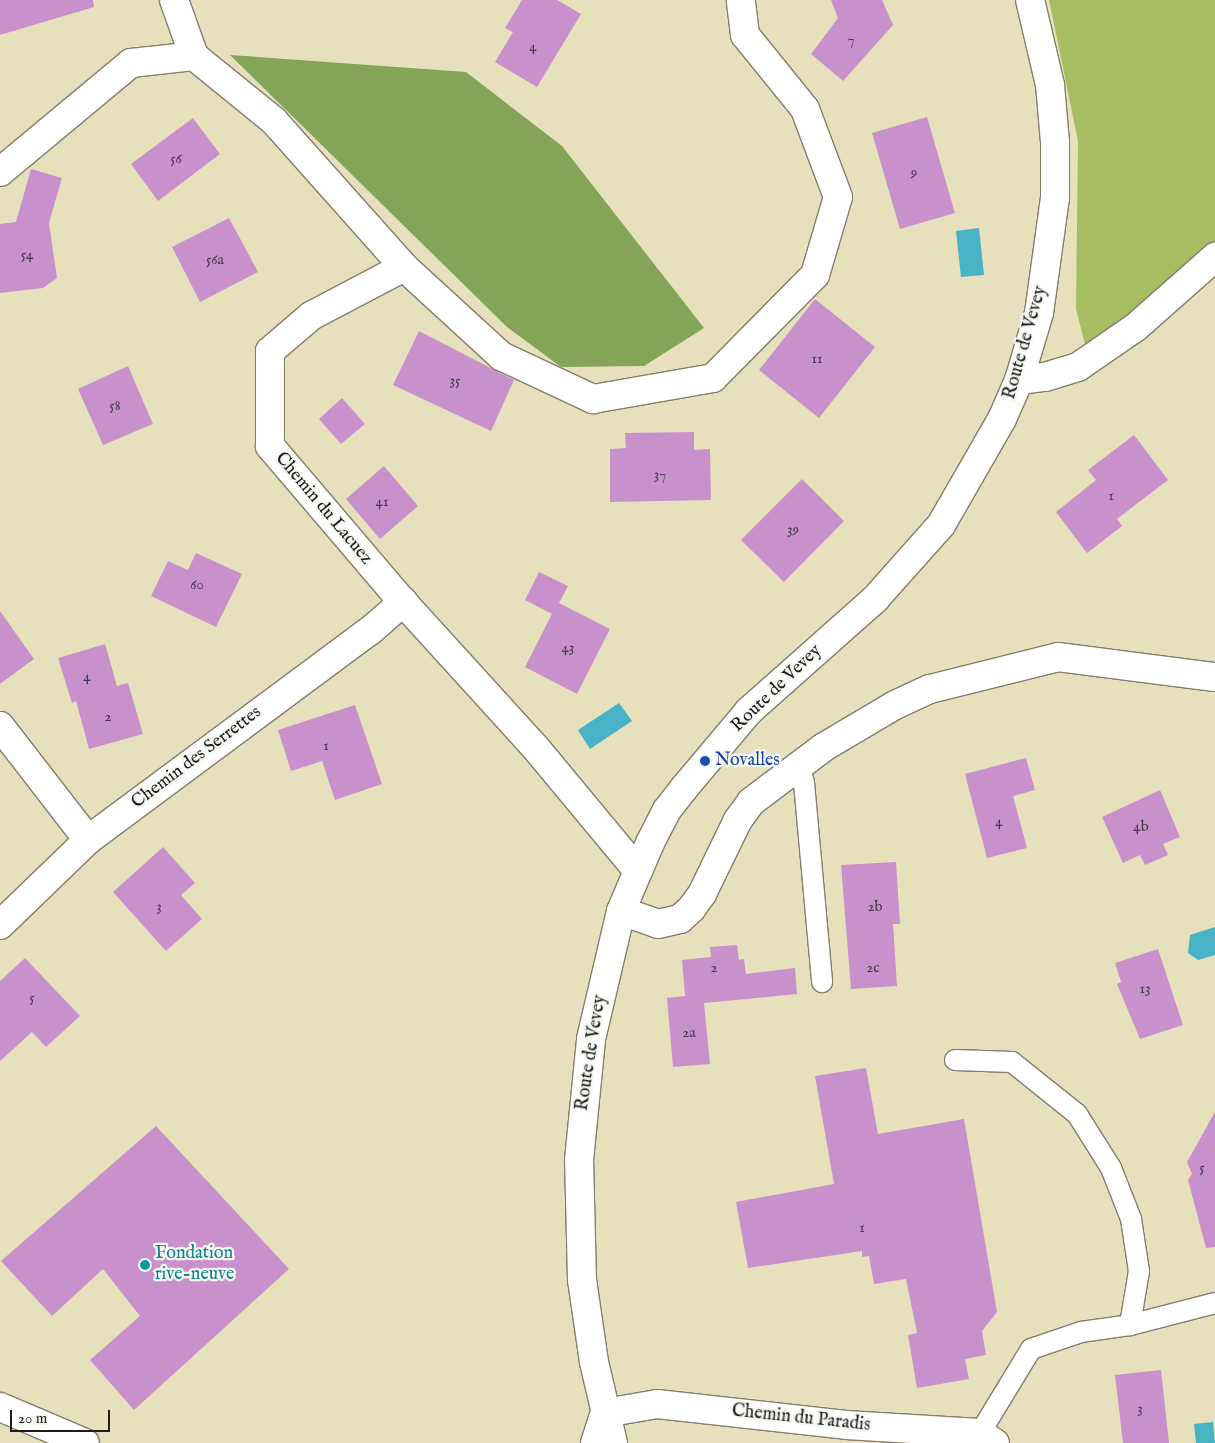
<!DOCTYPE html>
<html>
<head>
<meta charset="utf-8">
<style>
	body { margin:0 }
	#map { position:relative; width:1215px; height:1443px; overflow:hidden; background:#e7e0bd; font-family:"IM FELL English",serif }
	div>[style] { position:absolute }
	.green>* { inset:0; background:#a6bd62 }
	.forest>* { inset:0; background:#84a458 }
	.water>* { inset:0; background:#48b3c5 }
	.building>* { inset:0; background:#c991cb }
	.roads { filter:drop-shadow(1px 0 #827e6c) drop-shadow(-1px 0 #827e6c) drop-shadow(0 1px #827e6c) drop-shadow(0 -1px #827e6c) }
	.lane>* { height:20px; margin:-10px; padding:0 10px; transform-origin:10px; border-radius:10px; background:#fff }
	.street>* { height:28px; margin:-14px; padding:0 14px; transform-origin:14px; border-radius:14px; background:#fff }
	.secondary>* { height:28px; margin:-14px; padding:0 14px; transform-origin:14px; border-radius:14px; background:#fff }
	.dots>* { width:14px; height:14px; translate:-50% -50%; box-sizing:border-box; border:2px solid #f6f6f2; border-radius:50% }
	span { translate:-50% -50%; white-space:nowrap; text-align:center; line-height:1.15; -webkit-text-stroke:4.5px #f6f6f2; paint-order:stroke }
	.number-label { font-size:15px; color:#473948 }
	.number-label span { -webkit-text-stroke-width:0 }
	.street-label { font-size:18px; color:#1c1c1c }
	.transit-label { font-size:18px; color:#164399 }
	.left { translate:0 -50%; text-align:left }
	.culture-label { font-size:18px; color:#0d838f }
	.scale { position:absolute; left:10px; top:1410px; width:100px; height:22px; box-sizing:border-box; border:2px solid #1c1c1c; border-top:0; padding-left:6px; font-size:15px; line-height:18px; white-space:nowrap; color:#1c1c1c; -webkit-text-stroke:4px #f6f6f2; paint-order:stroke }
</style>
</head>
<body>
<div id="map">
	<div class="green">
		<i style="clip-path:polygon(1049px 0,1215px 0,1215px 253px,1089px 360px,1076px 309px,1078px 141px)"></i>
	</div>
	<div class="forest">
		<i style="clip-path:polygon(230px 55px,466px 72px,562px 146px,704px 328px,644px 366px,561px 367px,507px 327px)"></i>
	</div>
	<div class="water">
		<i style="clip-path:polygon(979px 228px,984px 275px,961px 277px,956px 231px)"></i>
		<i style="clip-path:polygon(619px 703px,632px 721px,590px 749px,578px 730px)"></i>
		<i style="clip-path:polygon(1215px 927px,1215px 955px,1198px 960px,1188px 953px,1190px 935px)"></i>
		<i style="clip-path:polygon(1213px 1422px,1215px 1443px,1196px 1443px,1194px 1424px)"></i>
	</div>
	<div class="building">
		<i style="clip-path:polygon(0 0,93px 0,94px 7px,0 35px)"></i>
		<i style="clip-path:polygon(522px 0,557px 0,581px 14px,537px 87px,495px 62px,513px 32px,505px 28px)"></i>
		<i style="clip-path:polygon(831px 0,882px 0,893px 25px,843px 81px,811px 54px,838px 18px)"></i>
		<i style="clip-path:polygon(927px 117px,955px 213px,900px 229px,872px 133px)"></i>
		<i style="clip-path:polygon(193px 118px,220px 154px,158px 201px,131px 164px)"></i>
		<i style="clip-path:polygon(31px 169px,62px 178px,49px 223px,57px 278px,43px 288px,0 293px,0 224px,16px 222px)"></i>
		<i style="clip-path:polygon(229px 218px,258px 272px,200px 302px,172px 247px)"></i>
		<i style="clip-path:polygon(815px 299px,875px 347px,819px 418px,759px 370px)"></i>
		<i style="clip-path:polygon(419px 331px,514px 380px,491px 431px,393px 385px)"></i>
		<i style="clip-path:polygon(128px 366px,153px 424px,103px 445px,78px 389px)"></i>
		<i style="clip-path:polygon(342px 398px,365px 424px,341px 444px,319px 419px)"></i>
		<i style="clip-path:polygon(694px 432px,694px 450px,710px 449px,711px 500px,610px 502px,610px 449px,626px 448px,625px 433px)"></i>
		<i style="clip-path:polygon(1134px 435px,1168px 480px,1117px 519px,1122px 526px,1087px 553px,1056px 512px,1096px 480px,1088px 470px)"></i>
		<i style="clip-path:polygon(384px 466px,418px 506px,380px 539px,346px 499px)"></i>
		<i style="clip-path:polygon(802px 479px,844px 521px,784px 582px,741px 540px)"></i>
		<i style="clip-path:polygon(196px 553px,242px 574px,216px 627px,151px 596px,168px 561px,188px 570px)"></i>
		<i style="clip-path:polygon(539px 572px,568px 586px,559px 603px,610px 629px,577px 694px,525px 667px,552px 614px,525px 600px)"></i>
		<i style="clip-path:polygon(0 611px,34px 659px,0 684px)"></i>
		<i style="clip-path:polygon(105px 644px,117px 686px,128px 683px,143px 734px,89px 749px,76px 701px,72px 703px,58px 658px)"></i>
		<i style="clip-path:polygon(355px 705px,382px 784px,335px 800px,322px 761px,291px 771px,278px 730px)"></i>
		<i style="clip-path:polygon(1026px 758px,1035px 790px,1013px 796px,1027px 848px,987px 858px,965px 774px)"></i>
		<i style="clip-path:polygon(1160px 790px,1180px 837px,1163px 844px,1168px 855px,1145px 865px,1140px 855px,1123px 863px,1102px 817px)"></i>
		<i style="clip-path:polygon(163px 847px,195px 883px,181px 895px,202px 919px,166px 951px,113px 892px)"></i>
		<i style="clip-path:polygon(896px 862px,900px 924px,893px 924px,897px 986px,851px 989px,841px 865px)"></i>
		<i style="clip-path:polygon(737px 945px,739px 960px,744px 959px,746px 974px,795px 968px,797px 994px,704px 1003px,710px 1064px,673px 1067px,667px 998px,685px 996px,682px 960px,711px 957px,710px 947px)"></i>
		<i style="clip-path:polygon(1158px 949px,1183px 1025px,1140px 1039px,1117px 984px,1121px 982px,1115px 963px)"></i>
		<i style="clip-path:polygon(25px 958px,80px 1016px,46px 1047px,32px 1032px,0 1061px,0 981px)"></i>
		<i style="clip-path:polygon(866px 1068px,878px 1134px,964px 1119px,997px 1312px,982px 1331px,986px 1355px,965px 1359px,969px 1379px,917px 1388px,908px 1335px,917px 1333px,906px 1279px,874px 1284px,869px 1256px,862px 1257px,862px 1251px,748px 1268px,736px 1202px,834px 1184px,815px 1076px)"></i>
		<i style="clip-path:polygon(1215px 1112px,1215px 1247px,1206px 1248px,1188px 1180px,1192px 1174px,1187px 1162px)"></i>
		<i style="clip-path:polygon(156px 1126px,289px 1269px,134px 1410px,90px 1360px,140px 1316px,103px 1269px,52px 1316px,1px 1261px)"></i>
		<i style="clip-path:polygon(1161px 1370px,1169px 1443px,1123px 1443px,1115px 1375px)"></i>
	</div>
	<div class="roads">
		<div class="lane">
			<i style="left:799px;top:765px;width:19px;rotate:74deg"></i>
			<i style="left:804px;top:783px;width:200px;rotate:84.8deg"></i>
			<i style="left:955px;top:1060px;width:57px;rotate:2deg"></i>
			<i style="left:1012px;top:1062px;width:83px;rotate:38.7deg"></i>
			<i style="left:1077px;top:1114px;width:64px;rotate:57.8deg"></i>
			<i style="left:1111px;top:1168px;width:55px;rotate:68.6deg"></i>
			<i style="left:1131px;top:1219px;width:53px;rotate:81.3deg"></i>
			<i style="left:1139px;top:1271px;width:55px;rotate:99.5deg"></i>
			<i style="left:980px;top:1433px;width:98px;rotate:-58.7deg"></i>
			<i style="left:1031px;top:1349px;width:53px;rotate:-18.8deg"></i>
			<i style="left:1081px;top:1332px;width:49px;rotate:-8.1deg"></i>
			<i style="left:1130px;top:1325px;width:88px;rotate:-14.5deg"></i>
		</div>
		<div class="street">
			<i style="left:174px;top:0;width:59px;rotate:70.3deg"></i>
			<i style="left:0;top:172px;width:170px;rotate:-39.8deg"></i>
			<i style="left:131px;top:63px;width:63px;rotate:-6.3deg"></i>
			<i style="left:194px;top:56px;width:103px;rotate:39.1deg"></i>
			<i style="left:274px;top:121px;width:195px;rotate:48.3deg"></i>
			<i style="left:404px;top:267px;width:105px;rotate:152.2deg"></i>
			<i style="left:311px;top:316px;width:54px;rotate:139.5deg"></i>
			<i style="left:270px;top:351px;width:95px;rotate:90deg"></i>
			<i style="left:270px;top:446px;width:205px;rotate:49.6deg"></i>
			<i style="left:403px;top:602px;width:196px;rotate:47.7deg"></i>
			<i style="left:535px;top:747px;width:161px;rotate:50.3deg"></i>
			<i style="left:404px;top:267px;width:132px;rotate:42.5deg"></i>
			<i style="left:501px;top:356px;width:102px;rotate:25.1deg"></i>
			<i style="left:593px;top:399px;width:122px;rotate:-9.9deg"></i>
			<i style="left:713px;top:378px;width:145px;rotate:-45.3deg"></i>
			<i style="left:815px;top:275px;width:81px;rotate:-73.6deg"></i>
			<i style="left:838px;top:197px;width:94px;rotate:-110.6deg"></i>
			<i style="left:805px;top:109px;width:95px;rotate:-129deg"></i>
			<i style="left:745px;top:35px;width:35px;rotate:-97deg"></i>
			<i style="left:1019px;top:380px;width:26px;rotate:-7deg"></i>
			<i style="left:1045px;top:377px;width:34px;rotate:-17deg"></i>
			<i style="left:1078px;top:367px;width:70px;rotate:-34.6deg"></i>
			<i style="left:1136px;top:327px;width:106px;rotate:-41.5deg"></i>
			<i style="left:0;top:726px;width:144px;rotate:52.3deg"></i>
			<i style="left:621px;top:911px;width:39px;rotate:19deg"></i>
			<i style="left:658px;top:924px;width:23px;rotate:-13deg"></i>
			<i style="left:680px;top:919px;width:15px;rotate:-42deg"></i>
			<i style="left:691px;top:909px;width:19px;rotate:-54deg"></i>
			<i style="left:702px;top:894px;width:82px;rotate:-64.1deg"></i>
			<i style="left:738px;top:820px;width:22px;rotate:-54deg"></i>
			<i style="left:751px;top:802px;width:91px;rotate:-37deg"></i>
			<i style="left:824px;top:747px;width:82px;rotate:-30.6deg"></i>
			<i style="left:895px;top:705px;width:38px;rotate:-25deg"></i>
			<i style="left:930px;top:689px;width:132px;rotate:-14deg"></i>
			<i style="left:1058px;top:657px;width:158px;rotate:7.3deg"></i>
			<i style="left:0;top:925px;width:122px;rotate:-44deg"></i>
			<i style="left:88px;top:840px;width:352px;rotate:-36.6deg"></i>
			<i style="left:371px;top:630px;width:43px;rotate:-41.2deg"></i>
			<i style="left:0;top:1407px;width:92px;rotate:23deg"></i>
			<i style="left:595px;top:1443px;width:32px;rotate:-72deg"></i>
			<i style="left:605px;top:1413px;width:53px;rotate:-9.8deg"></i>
			<i style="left:657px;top:1404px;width:190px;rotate:6.3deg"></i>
			<i style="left:846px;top:1425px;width:134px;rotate:3.4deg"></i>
			<i style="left:980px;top:1433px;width:18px;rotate:34deg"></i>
		</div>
		<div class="secondary">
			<i style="left:613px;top:1443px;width:83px;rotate:-103.2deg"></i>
			<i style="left:594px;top:1362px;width:83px;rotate:-98.3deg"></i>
			<i style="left:582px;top:1280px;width:120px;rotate:-91.4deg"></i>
			<i style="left:579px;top:1160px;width:122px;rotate:-84.3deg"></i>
			<i style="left:591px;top:1039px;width:131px;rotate:-76.8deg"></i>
			<i style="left:621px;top:911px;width:74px;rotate:-66.9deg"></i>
			<i style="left:650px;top:843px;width:37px;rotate:-63deg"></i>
			<i style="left:667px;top:810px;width:29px;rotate:-52deg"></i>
			<i style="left:685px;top:787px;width:99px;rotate:-49.9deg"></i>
			<i style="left:749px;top:711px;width:169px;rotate:-41.6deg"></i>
			<i style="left:875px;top:599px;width:99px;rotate:-48.3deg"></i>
			<i style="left:941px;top:525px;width:122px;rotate:-60.1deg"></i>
			<i style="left:1002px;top:419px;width:43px;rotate:-66.4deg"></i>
			<i style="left:1019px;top:380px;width:70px;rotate:-73.4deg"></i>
			<i style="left:1039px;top:313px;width:117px;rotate:-82.1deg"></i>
			<i style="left:1055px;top:197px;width:55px;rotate:-90deg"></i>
			<i style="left:1055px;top:142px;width:57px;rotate:-95deg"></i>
			<i style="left:1050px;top:85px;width:87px;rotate:-103.2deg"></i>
		</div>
	</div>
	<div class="dots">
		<i style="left:705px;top:761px;background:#1a4fb4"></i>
		<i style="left:145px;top:1265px;background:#0f9aa8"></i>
	</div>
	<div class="number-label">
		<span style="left:851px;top:40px">7</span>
		<span style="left:533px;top:47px">4</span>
		<span style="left:176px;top:159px">56</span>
		<span style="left:914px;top:173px">9</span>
		<span style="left:27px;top:255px">54</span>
		<span style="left:215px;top:260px">56a</span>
		<span style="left:817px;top:359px">11</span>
		<span style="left:455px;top:381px">35</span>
		<span style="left:115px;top:406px">58</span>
		<span style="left:660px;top:475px">37</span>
		<span style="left:1111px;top:496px">1</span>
		<span style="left:382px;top:502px">41</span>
		<span style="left:793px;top:530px">39</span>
		<span style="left:197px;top:585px">60</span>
		<span style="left:568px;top:648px">43</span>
		<span style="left:87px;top:677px">4</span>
		<span style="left:108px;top:717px">2</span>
		<span style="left:326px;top:746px">1</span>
		<span style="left:999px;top:822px">4</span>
		<span style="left:1141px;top:827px">4b</span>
		<span style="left:159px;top:907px">3</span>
		<span style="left:875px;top:907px">2b</span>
		<span style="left:714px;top:968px">2</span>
		<span style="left:873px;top:968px">2c</span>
		<span style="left:1145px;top:989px">13</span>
		<span style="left:32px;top:998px">5</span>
		<span style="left:689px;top:1033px">2a</span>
		<span style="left:1202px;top:1168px">5</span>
		<span style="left:862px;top:1228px">1</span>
		<span style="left:1140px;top:1409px">3</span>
	</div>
	<div class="street-label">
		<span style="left:1026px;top:343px;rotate:-74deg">Route de Vevey</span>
		<span style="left:323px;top:509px;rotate:50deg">Chemin du Lacuez</span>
		<span style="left:777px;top:689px;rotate:-44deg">Route de Vevey</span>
		<span style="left:197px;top:758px;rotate:-37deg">Chemin des Serrettes</span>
		<span style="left:592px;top:1053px;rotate:-81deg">Route de Vevey</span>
		<span style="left:801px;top:1419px;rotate:6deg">Chemin du Paradis</span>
	</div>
	<div class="transit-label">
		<span class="left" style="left:715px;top:761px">Novalles</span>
	</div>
	<div class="culture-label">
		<span class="left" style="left:155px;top:1265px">Fondation<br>rive-neuve</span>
	</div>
	<div class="scale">20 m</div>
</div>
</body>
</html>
